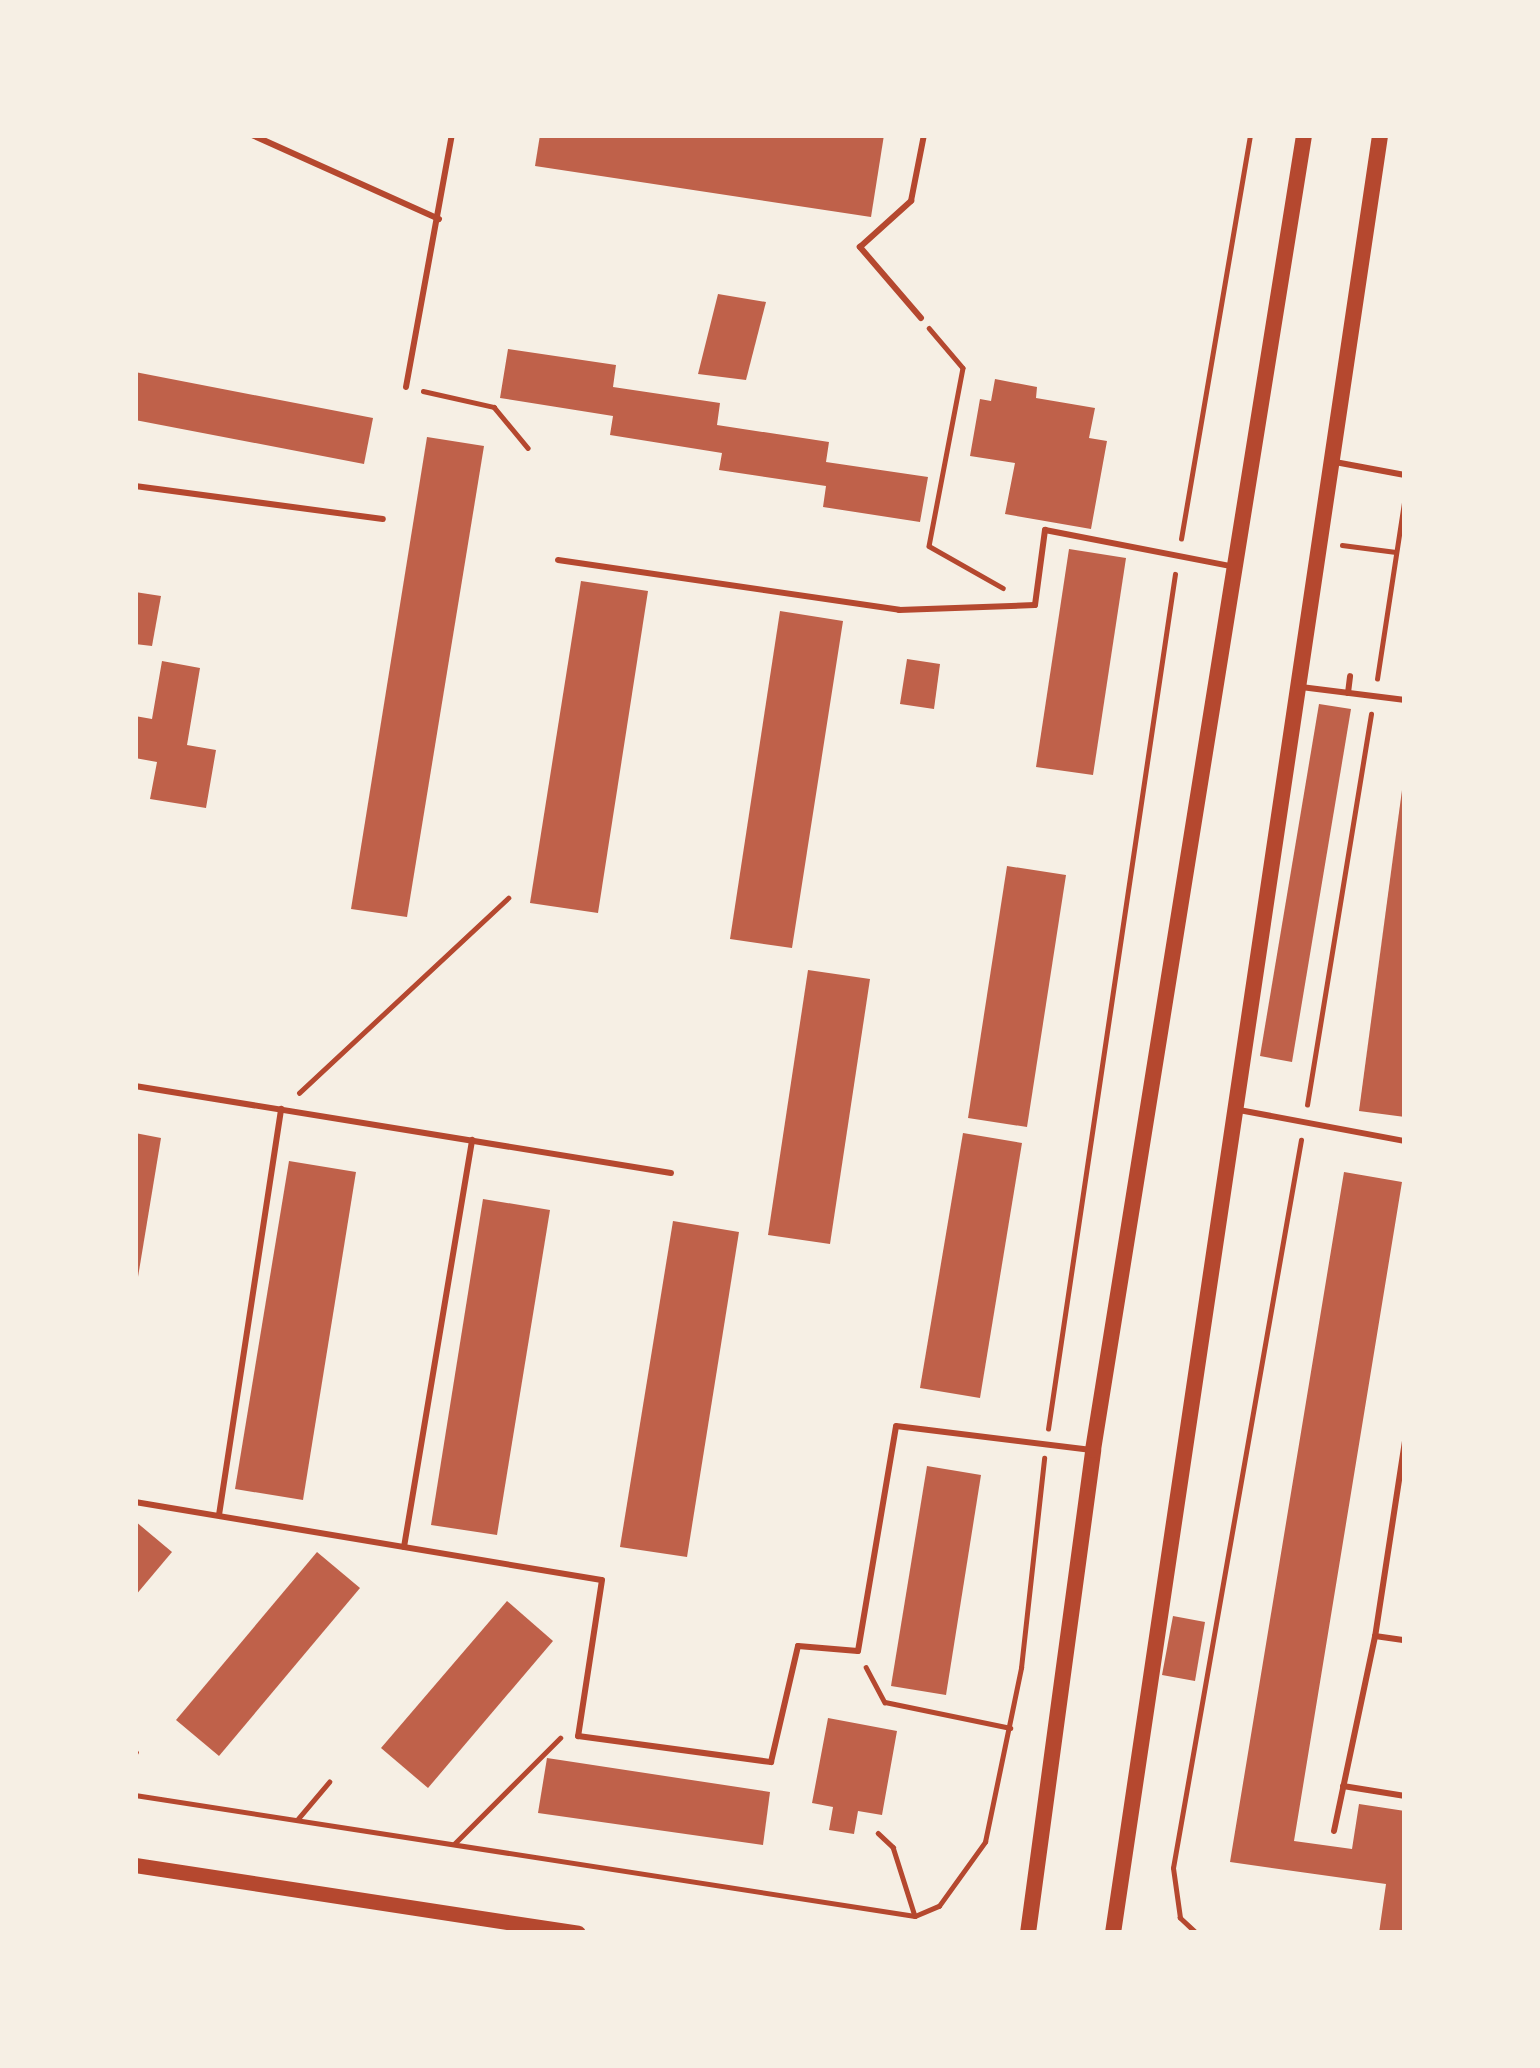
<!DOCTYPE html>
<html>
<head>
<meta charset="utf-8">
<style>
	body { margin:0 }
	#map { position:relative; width:1540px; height:2068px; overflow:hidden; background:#f6efe4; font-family:Commissioner,sans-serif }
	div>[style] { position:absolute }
	.building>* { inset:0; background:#bf614a }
	.path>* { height:4.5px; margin:-2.25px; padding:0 2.25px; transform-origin:2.25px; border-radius:2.25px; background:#b5482f }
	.service>* { height:6px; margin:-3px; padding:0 3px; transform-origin:3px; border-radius:3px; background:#b5482f }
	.tertiary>* { height:15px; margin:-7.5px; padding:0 7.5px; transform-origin:7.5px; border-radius:7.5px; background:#b5482f }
	.secondary>* { height:16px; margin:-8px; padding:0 8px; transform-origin:8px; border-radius:8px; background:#b5482f }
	span { translate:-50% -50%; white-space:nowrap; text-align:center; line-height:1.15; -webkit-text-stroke:12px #f6efe4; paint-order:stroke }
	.frame { position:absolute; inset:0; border:138px solid #f6efe4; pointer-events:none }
</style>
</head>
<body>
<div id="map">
	<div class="building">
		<i style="clip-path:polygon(540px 135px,884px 135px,871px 217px,535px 166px)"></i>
		<i style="clip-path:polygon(718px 294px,766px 302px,746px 380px,698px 374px)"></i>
		<i style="clip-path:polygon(508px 349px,616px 365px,613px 387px,720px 403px,717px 425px,829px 442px,826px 462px,928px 477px,920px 522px,823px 507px,826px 486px,719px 470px,722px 453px,610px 435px,613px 416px,500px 398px)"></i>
		<i style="clip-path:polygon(135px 372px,373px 418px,364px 464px,135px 420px)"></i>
		<i style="clip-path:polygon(995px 379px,1037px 387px,1036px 398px,1095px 408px,1089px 438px,1107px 441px,1091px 529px,1005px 514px,1015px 463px,970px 456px,980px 399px,991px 401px)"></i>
		<i style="clip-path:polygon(427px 437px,484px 446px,407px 917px,351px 909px)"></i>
		<i style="clip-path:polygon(1069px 549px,1126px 558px,1093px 775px,1036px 767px)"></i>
		<i style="clip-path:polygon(581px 581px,648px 591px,598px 913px,530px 903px)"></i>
		<i style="clip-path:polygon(135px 592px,161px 596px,152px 646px,135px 644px)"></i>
		<i style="clip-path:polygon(780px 611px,843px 621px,792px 948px,730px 939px)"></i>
		<i style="clip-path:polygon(907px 659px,940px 664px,934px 709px,900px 704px)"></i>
		<i style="clip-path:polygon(162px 661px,200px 668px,187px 745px,216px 750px,206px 808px,150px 799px,157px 762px,135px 758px,135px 716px,152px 719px)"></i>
		<i style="clip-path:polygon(1319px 704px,1351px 709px,1292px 1062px,1260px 1056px)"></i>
		<i style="clip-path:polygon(1402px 790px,1405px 790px,1405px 1117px,1359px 1111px)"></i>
		<i style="clip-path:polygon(1007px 866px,1066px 875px,1027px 1127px,968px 1118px)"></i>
		<i style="clip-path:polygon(808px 970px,870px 979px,830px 1244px,768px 1235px)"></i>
		<i style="clip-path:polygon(135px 1133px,161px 1138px,137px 1283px,135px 1283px)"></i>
		<i style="clip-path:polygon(963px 1133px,1022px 1143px,980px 1398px,920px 1388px)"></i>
		<i style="clip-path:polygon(289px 1161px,356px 1172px,303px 1500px,235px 1489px)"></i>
		<i style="clip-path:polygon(1344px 1172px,1402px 1182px,1294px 1841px,1352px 1849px,1359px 1804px,1405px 1811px,1405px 1933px,1379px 1933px,1386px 1884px,1230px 1862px)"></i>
		<i style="clip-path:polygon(483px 1199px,550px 1210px,497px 1535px,431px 1525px)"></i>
		<i style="clip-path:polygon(673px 1221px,739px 1232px,687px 1557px,620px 1547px)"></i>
		<i style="clip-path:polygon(927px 1466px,981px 1475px,946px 1695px,891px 1686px)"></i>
		<i style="clip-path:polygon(135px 1521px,172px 1552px,135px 1596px)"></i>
		<i style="clip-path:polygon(317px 1552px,360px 1588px,219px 1756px,176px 1720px)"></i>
		<i style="clip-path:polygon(507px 1601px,553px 1641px,428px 1788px,381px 1748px)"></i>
		<i style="clip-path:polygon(1173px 1616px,1205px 1622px,1195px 1681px,1162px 1675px)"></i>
		<i style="clip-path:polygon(828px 1718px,897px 1731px,882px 1815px,858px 1811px,854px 1834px,829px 1830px,833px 1807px,812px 1803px)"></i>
		<i style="clip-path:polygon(547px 1758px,770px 1792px,763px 1845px,538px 1813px)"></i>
	</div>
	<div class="path">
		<i style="left:929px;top:328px;width:52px;rotate:49.6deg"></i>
		<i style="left:963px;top:368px;width:181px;rotate:100.8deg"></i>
		<i style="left:929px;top:546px;width:85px;rotate:29.6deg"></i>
		<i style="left:423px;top:391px;width:73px;rotate:12.7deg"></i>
		<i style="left:494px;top:407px;width:53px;rotate:50.3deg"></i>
		<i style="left:1181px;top:539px;width:410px;rotate:-80.3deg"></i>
		<i style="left:1342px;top:545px;width:54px;rotate:7.4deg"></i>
		<i style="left:1377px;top:679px;width:186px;rotate:-81.3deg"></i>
		<i style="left:299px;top:1093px;width:286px;rotate:-43deg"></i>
		<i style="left:1307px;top:1105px;width:396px;rotate:-80.7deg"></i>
		<i style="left:1048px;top:1429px;width:864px;rotate:-81.55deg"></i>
		<i style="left:866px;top:1667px;width:40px;rotate:62deg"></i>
		<i style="left:885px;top:1702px;width:128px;rotate:11.7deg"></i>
		<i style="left:135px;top:1753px;width:1px;rotate:-45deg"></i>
		<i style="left:135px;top:1795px;width:789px;rotate:8.82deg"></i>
		<i style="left:915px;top:1916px;width:26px;rotate:-23deg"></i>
		<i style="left:939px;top:1906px;width:79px;rotate:-54.3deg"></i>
		<i style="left:985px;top:1842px;width:178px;rotate:-78.3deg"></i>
		<i style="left:1021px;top:1668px;width:211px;rotate:-83.7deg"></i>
		<i style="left:297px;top:1820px;width:50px;rotate:-49.9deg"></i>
		<i style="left:878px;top:1833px;width:21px;rotate:43deg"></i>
		<i style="left:893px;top:1847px;width:72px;rotate:72.3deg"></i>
		<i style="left:454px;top:1844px;width:150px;rotate:-45deg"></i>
		<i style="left:1196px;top:1933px;width:22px;rotate:-137deg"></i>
		<i style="left:1180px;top:1918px;width:50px;rotate:-98deg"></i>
		<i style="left:1173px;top:1868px;width:739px;rotate:-80.03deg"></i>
	</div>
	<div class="service">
		<i style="left:252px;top:135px;width:205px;rotate:24.2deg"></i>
		<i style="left:921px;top:318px;width:94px;rotate:-130.7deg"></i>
		<i style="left:860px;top:247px;width:69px;rotate:-42deg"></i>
		<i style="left:911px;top:201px;width:67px;rotate:-78.9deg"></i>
		<i style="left:406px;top:387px;width:256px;rotate:-79.7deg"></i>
		<i style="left:1335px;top:462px;width:71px;rotate:10.5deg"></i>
		<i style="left:135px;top:486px;width:250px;rotate:7.6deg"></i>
		<i style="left:558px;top:560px;width:345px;rotate:8.3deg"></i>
		<i style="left:899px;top:610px;width:136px;rotate:-2.1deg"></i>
		<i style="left:1035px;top:605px;width:76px;rotate:-82.4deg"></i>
		<i style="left:1045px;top:530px;width:188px;rotate:11deg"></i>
		<i style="left:1301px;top:687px;width:105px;rotate:7.1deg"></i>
		<i style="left:1348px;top:693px;width:17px;rotate:-83deg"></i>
		<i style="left:135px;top:1086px;width:543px;rotate:9.22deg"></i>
		<i style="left:1239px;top:1110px;width:169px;rotate:10.6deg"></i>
		<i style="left:1405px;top:1441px;width:197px;rotate:98.7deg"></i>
		<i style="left:1375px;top:1636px;width:30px;rotate:8deg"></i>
		<i style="left:135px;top:1502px;width:473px;rotate:9.5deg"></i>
		<i style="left:602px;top:1580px;width:158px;rotate:98.7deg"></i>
		<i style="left:578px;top:1736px;width:195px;rotate:7.7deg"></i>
		<i style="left:771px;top:1762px;width:119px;rotate:-76.9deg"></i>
		<i style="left:798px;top:1646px;width:60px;rotate:4.8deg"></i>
		<i style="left:858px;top:1651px;width:228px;rotate:-80.4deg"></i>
		<i style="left:896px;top:1426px;width:197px;rotate:7deg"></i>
		<i style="left:219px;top:1515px;width:411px;rotate:-81.3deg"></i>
		<i style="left:404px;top:1547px;width:413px;rotate:-80.5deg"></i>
		<i style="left:1343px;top:1786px;width:63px;rotate:9.2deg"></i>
		<i style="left:1334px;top:1831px;width:199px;rotate:-78.1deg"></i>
	</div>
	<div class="tertiary">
		<i style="left:135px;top:1865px;width:448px;rotate:8.7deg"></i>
	</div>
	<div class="secondary">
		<i style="left:1028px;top:1933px;width:487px;rotate:-82.3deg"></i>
		<i style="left:1093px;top:1450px;width:1332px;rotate:-80.88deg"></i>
		<i style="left:1113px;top:1933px;width:1818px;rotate:-81.55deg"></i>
	</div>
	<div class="frame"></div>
</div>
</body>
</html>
